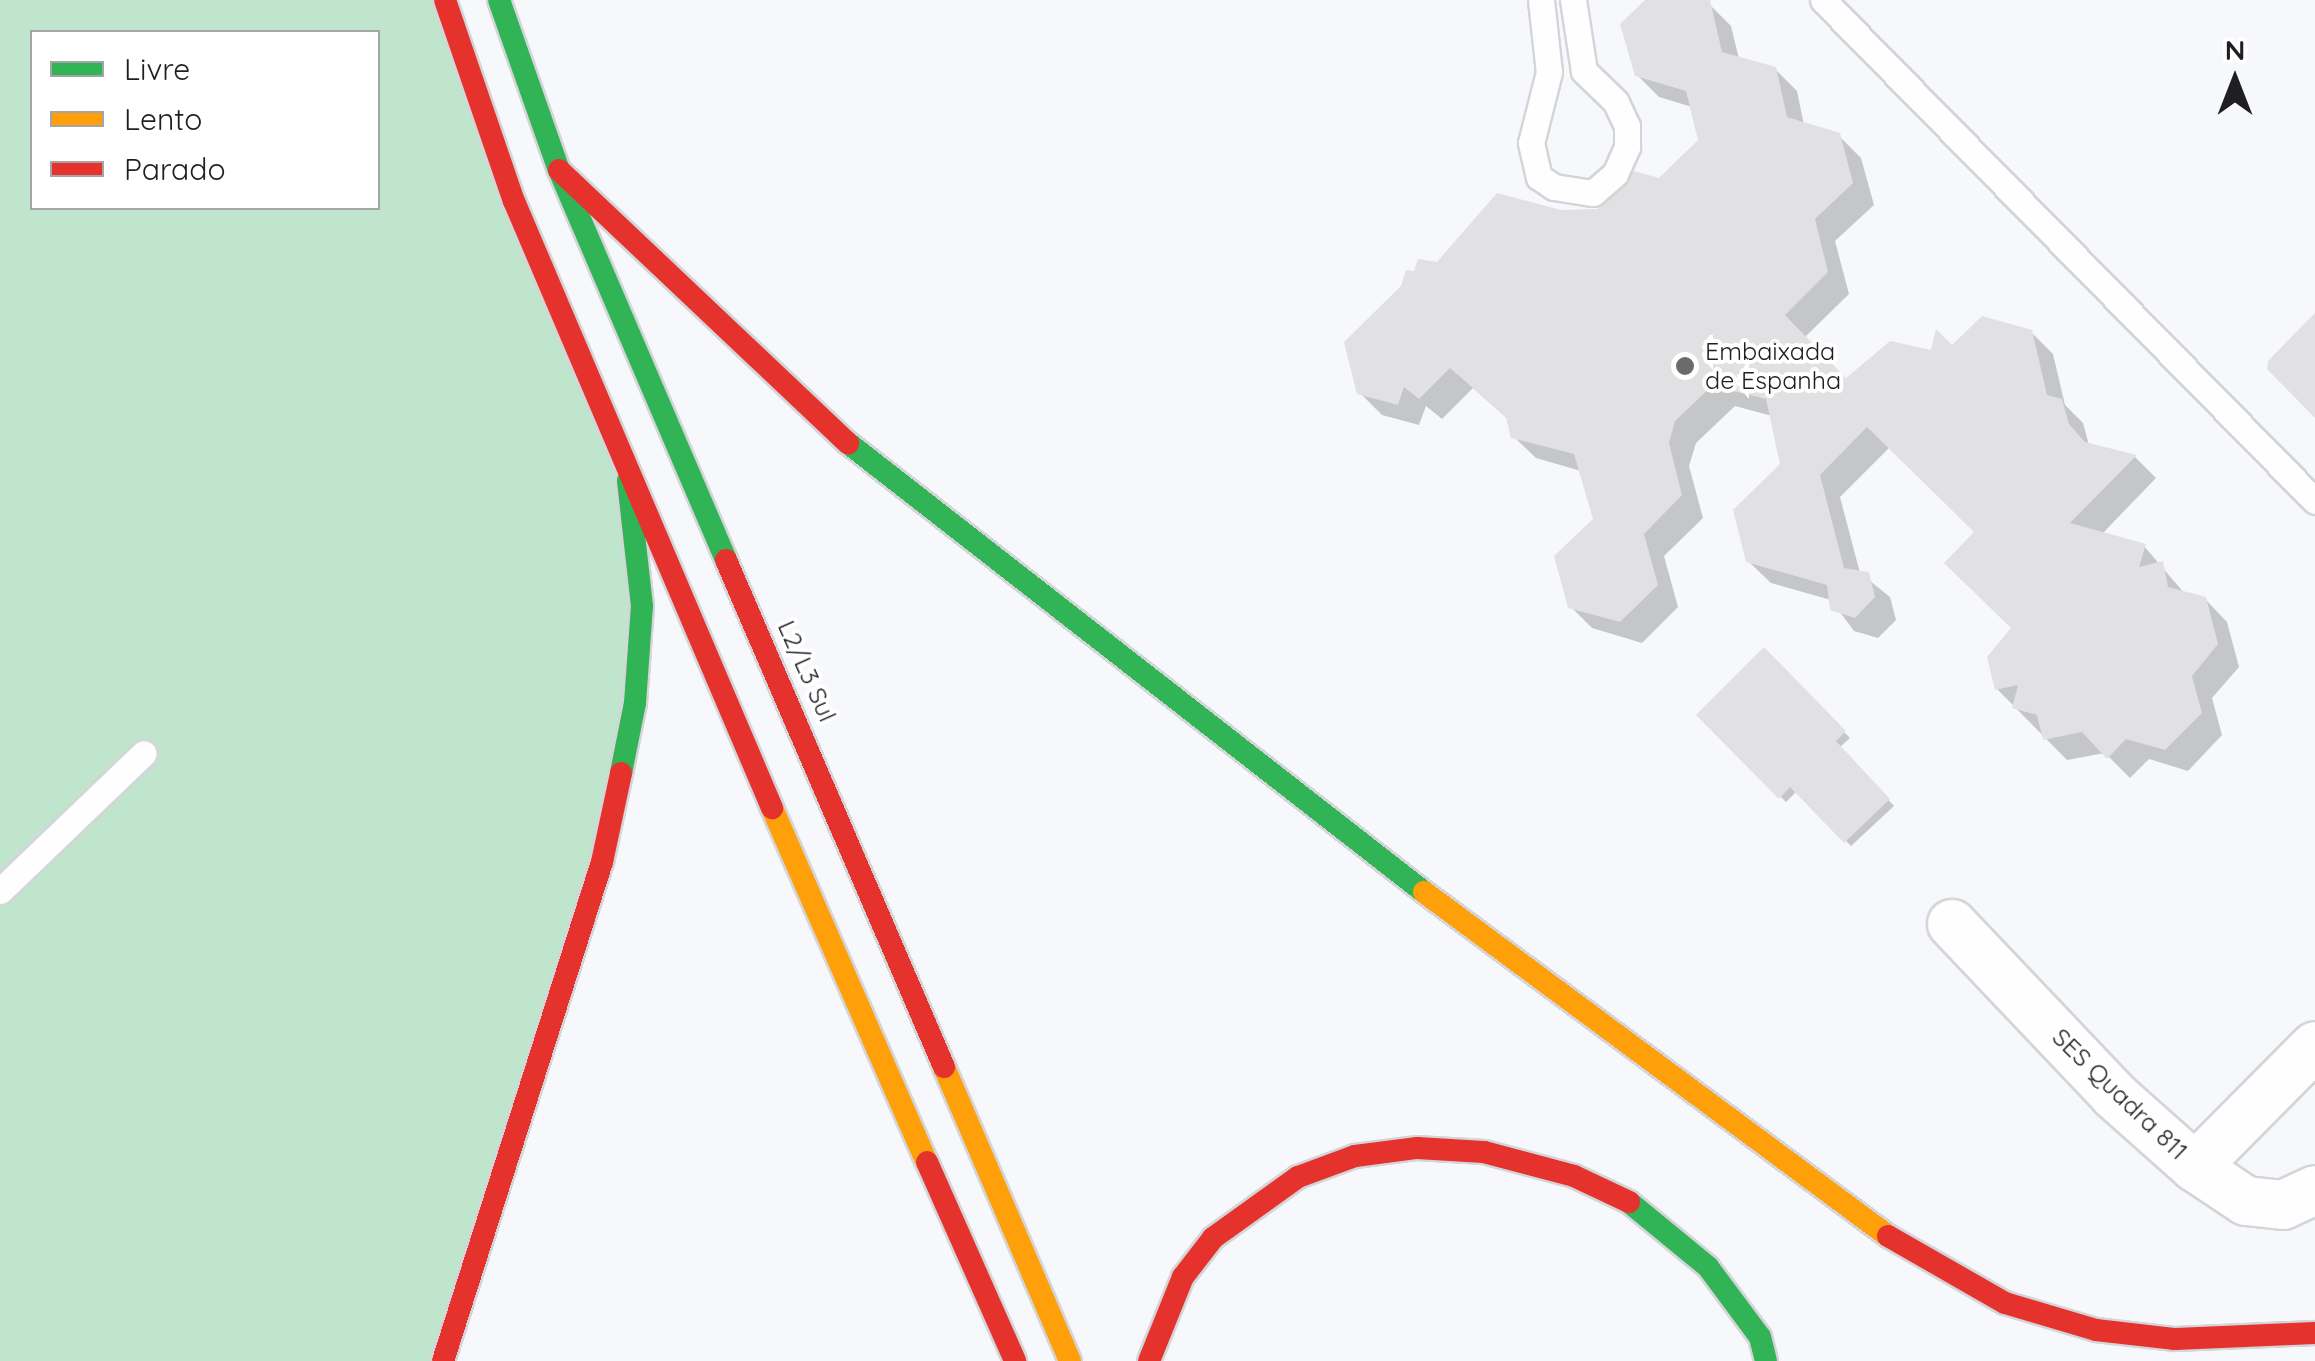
<!DOCTYPE html>
<html>
<head>
<meta charset="utf-8">
<style>
	body { margin:0 }
	#map { position:relative; width:2315px; height:1361px; overflow:hidden; background:#f6f8fb; font-family:Quicksand,sans-serif }
	div>[style] { position:absolute }
	.green>* { inset:0; background:#bfe5cd }
	.shadow>* { inset:0; background:#0003 }
	.building>* { inset:0; background:#e1e0e2 }
	.roads { filter:drop-shadow(2px 0 #d4d5d8) drop-shadow(-2px 0 #d4d5d8) drop-shadow(0 2px #d4d5d8) drop-shadow(0 -2px #d4d5d8) }
	.lane>* { height:25px; margin:-12.5px; padding:0 12.5px; transform-origin:12.5px; border-radius:12.5px; background:#fefefe }
	.street>* { height:48px; margin:-24px; padding:0 24px; transform-origin:24px; border-radius:24px; background:#fefefe }
	.fast>* { height:22px; margin:-11px; padding:0 11px; transform-origin:11px; border-radius:11px; background:#30b455 }
	.slow>* { height:22px; margin:-11px; padding:0 11px; transform-origin:11px; border-radius:11px; background:#ff9f0a }
	.jam>* { height:22px; margin:-11px; padding:0 11px; transform-origin:11px; border-radius:11px; background:#e5322d }
	.dots>* { width:28px; height:28px; translate:-50% -50%; box-sizing:border-box; border:5px solid #fff; border-radius:50% }
	span { translate:-50% -50%; white-space:nowrap; text-align:center; line-height:1.15; -webkit-text-stroke:8px #fff; paint-order:stroke }
	.poi-label { font-size:25px; color:#1f1f21 }
	.left { translate:0 -50%; text-align:left }
	.street-label { font-size:25px; color:#1f1f21 }
	.legend { position:absolute; left:30px; top:30px; width:350px; height:180px; box-sizing:border-box; background:#fff; border:2px solid #a5a5a6; margin:0; padding:12px 18px; list-style:none; font-size:30px; color:#1f1f21 }
	.legend li { display:flex; align-items:center; gap:20px; height:50px }
	.legend b { width:50px; border:2px solid #a5a5a6 }
	.north { position:absolute; left:2185px; top:30px; width:100px; height:100px; -webkit-text-stroke:8px #fff; paint-order:stroke; rotate:0deg; font-size:28px; font-weight:700; line-height:40px; text-align:center; color:#1f1f21 }
	.north::after { content:''; display:block; margin:auto; width:35px; height:45px; background:#1f1f21; clip-path:polygon(50% 0,100% 100%,50% 72%,0 100%) }
</style>
</head>
<body>
<div id="map">
	<div class="green">
		<i style="clip-path:polygon(evenodd,0 0,453px 0,628px 481px,635px 703px,442px 1361px,0 1361px,0 0,32px 32px,378px 32px,378px 208px,32px 208px,32px 32px)"></i>
	</div>
	<div class="shadow">
		<i style="clip-path:polygon(1649px 0,1709px 4px,1731px 26px,1739px 59px,1775px 69px,1797px 91px,1804px 125px,1838px 135px,1861px 158px,1874px 205px,1835px 241px,1849px 294px,1804px 338px,1846px 382px,1933px 352px,2031px 332px,2053px 354px,2065px 405px,2083px 423px,2089px 445px,2135px 457px,2156px 478px,2102px 534px,2144px 546px,2185px 594px,2205px 599px,2227px 622px,2239px 667px,2212px 698px,2222px 735px,2188px 771px,2149px 759px,2130px 778px,2105px 753px,2067px 760px,1997px 689px,2014px 628px,1978px 533px,1890px 447px,1840px 497px,1860px 573px,1890px 597px,1896px 620px,1878px 638px,1854px 631px,1831px 600px,1771px 583px,1748px 561px,1783px 464px,1772px 416px,1735px 406px,1696px 443px,1689px 466px,1703px 518px,1664px 556px,1678px 607px,1642px 643px,1592px 628px,1570px 606px,1595px 520px,1581px 471px,1536px 458px,1513px 436px,1509px 420px,1473px 388px,1442px 419px,1426px 406px,1419px 425px,1382px 415px,1360px 393px,1416px 274px,1561px 213px,1598px 211px,1660px 181px,1701px 140px,1692px 107px,1659px 97px,1637px 75px)"></i>
		<i style="clip-path:polygon(1764px 651px,1850px 738px,1839px 748px,1894px 806px,1851px 846px,1797px 791px,1786px 802px,1699px 715px)"></i>
	</div>
	<div class="building">
		<i style="clip-path:polygon(1645px 0,1710px 0,1722px 52px,1776px 67px,1787px 117px,1840px 133px,1853px 183px,1815px 219px,1828px 272px,1785px 315px,1846px 378px,1890px 341px,1931px 350px,1936px 329px,1952px 345px,1982px 316px,2032px 330px,2047px 395px,2062px 399px,2069px 424px,2085px 442px,2137px 455px,2070px 523px,2146px 544px,2139px 567px,2163px 561px,2168px 587px,2206px 597px,2218px 644px,2192px 676px,2202px 713px,2165px 750px,2126px 739px,2107px 759px,2082px 732px,2043px 740px,2037px 715px,2012px 708px,2018px 685px,1995px 690px,1987px 657px,2011px 628px,1944px 563px,1974px 532px,1867px 427px,1820px 475px,1844px 568px,1869px 572px,1875px 597px,1855px 618px,1830px 610px,1827px 585px,1746px 562px,1733px 510px,1780px 464px,1766px 399px,1712px 386px,1675px 421px,1669px 443px,1682px 495px,1644px 534px,1658px 585px,1620px 622px,1568px 608px,1554px 556px,1593px 519px,1574px 454px,1511px 438px,1506px 417px,1450px 368px,1419px 399px,1404px 387px,1398px 405px,1357px 394px,1344px 342px,1401px 286px,1406px 270px,1414px 271px,1418px 259px,1437px 262px,1497px 193px,1561px 210px,1597px 209px,1634px 171px,1659px 178px,1698px 140px,1686px 91px,1635px 76px,1620px 24px)"></i>
		<i style="clip-path:polygon(2315px 313px,2315px 418px,2267px 369px,2268px 361px)"></i>
		<i style="clip-path:polygon(1764px 647px,1846px 731px,1836px 741px,1890px 799px,1844px 843px,1790px 787px,1779px 799px,1696px 715px)"></i>
	</div>
	<div class="roads">
		<div class="lane">
			<i style="left:1541px;top:0;width:72px;rotate:83.7deg"></i>
			<i style="left:1549px;top:72px;width:73px;rotate:104.2deg"></i>
			<i style="left:1531px;top:143px;width:35px;rotate:77deg"></i>
			<i style="left:1539px;top:177px;width:18px;rotate:34deg"></i>
			<i style="left:1554px;top:187px;width:39px;rotate:9deg"></i>
			<i style="left:1593px;top:193px;width:29px;rotate:-41deg"></i>
			<i style="left:1615px;top:174px;width:30px;rotate:-66deg"></i>
			<i style="left:1627px;top:147px;width:21px;rotate:-90deg"></i>
			<i style="left:1627px;top:126px;width:26px;rotate:-115deg"></i>
			<i style="left:1616px;top:102px;width:45px;rotate:-135.9deg"></i>
			<i style="left:1584px;top:71px;width:72px;rotate:-98.8deg"></i>
			<i style="left:1823px;top:0;width:702px;rotate:45.52deg"></i>
			<i style="left:0;top:891px;width:199px;rotate:-43.8deg"></i>
		</div>
		<div class="street">
			<i style="left:1952px;top:924px;width:236px;rotate:46.5deg"></i>
			<i style="left:2114px;top:1095px;width:108px;rotate:41.6deg"></i>
			<i style="left:2195px;top:1167px;width:61px;rotate:33.7deg"></i>
			<i style="left:2246px;top:1201px;width:37px;rotate:6deg"></i>
			<i style="left:2283px;top:1205px;width:35px;rotate:-25deg"></i>
			<i style="left:2195px;top:1167px;width:170px;rotate:-45.2deg"></i>
		</div>
		<div class="fast">
			<i style="left:499px;top:0;width:180px;rotate:70.6deg"></i>
			<i style="left:559px;top:170px;width:424px;rotate:66.8deg"></i>
			<i style="left:848px;top:443px;width:730px;rotate:37.94deg"></i>
			<i style="left:621px;top:773px;width:71px;rotate:-78.7deg"></i>
			<i style="left:635px;top:703px;width:97px;rotate:-85.9deg"></i>
			<i style="left:642px;top:606px;width:126px;rotate:-96.4deg"></i>
			<i style="left:1629px;top:1202px;width:102px;rotate:39.4deg"></i>
			<i style="left:1708px;top:1267px;width:87px;rotate:53.4deg"></i>
			<i style="left:1760px;top:1337px;width:25px;rotate:76deg"></i>
		</div>
		<div class="slow">
			<i style="left:772px;top:808px;width:386px;rotate:66.4deg"></i>
			<i style="left:1424px;top:892px;width:578px;rotate:36.55deg"></i>
			<i style="left:944px;top:1067px;width:320px;rotate:66.8deg"></i>
		</div>
		<div class="jam">
			<i style="left:445px;top:0;width:213px;rotate:71.1deg"></i>
			<i style="left:514px;top:201px;width:660px;rotate:66.97deg"></i>
			<i style="left:559px;top:170px;width:398px;rotate:43.4deg"></i>
			<i style="left:726px;top:560px;width:552px;rotate:66.73deg"></i>
			<i style="left:927px;top:1162px;width:218px;rotate:66.1deg"></i>
			<i style="left:1888px;top:1236px;width:135px;rotate:29.8deg"></i>
			<i style="left:2005px;top:1303px;width:95px;rotate:16.5deg"></i>
			<i style="left:2096px;top:1330px;width:80px;rotate:6.5deg"></i>
			<i style="left:2175px;top:1339px;width:140px;rotate:-2.5deg"></i>
			<i style="left:443px;top:1361px;width:524px;rotate:-72.33deg"></i>
			<i style="left:602px;top:862px;width:91px;rotate:-77.9deg"></i>
			<i style="left:1149px;top:1361px;width:91px;rotate:-68deg"></i>
			<i style="left:1183px;top:1277px;width:49px;rotate:-52.4deg"></i>
			<i style="left:1213px;top:1238px;width:105px;rotate:-35.7deg"></i>
			<i style="left:1298px;top:1177px;width:61px;rotate:-20.2deg"></i>
			<i style="left:1355px;top:1156px;width:63px;rotate:-7.4deg"></i>
			<i style="left:1417px;top:1148px;width:67px;rotate:3.4deg"></i>
			<i style="left:1484px;top:1152px;width:93px;rotate:14.9deg"></i>
			<i style="left:1574px;top:1176px;width:61px;rotate:25.3deg"></i>
		</div>
	</div>
	<div class="dots">
		<i style="left:1685px;top:366px;background:#6a6b6d"></i>
	</div>
	<div class="poi-label">
		<span class="left" style="left:1705px;top:366px">Embaixada<br>de Espanha</span>
	</div>
	<div class="street-label">
		<span style="left:807px;top:671px;rotate:66deg">L2/L3 Sul</span>
		<span style="left:2120px;top:1094px;rotate:44deg">SES Quadra 811</span>
	</div>
	<ul class="legend">
	<li><b style="height:12px;background:#30b455"></b>Livre</li>
	<li><b style="height:12px;background:#ff9f0a"></b>Lento</li>
	<li><b style="height:12px;background:#e5322d"></b>Parado</li>
	</ul>
	<div class="north">N</div>
</div>
</body>
</html>
